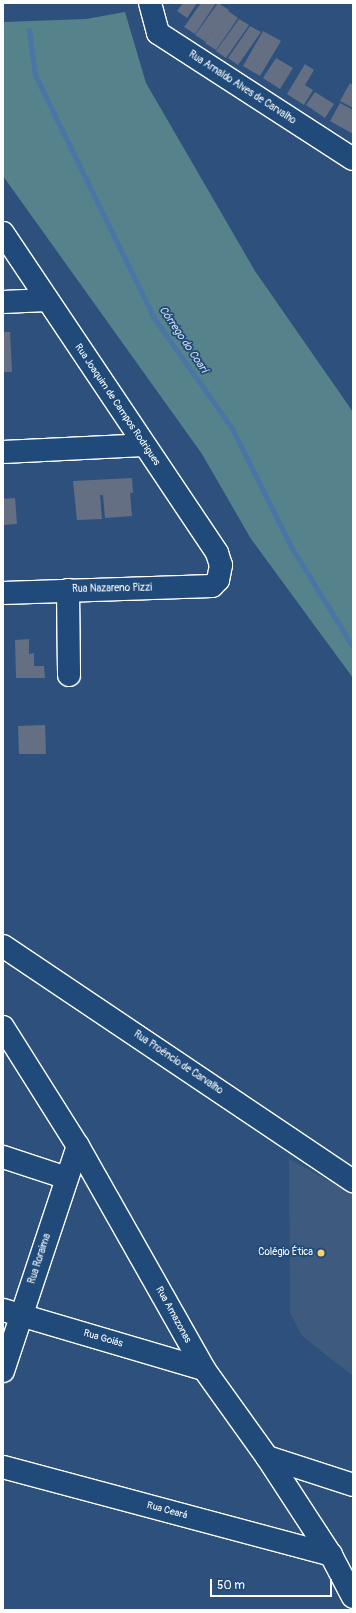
<!DOCTYPE html>
<html>
<head>
<meta charset="utf-8">
<style>
	body { margin:0 }
	#map { position:relative; width:356px; height:1613px; overflow:hidden; background:#2d517c; font-family:Pangolin,sans-serif }
	div>[style] { position:absolute }
	.built>* { inset:0; background:#3e5a7e }
	.green>* { inset:0; background:#55828b }
	.stream>* { height:5px; margin:-2.5px; padding:0 2.5px; transform-origin:2.5px; border-radius:2.5px; background:#4976a5 }
	.building>* { inset:0; background:#646f84 }
	.roads { filter:drop-shadow(1px 0 #fff) drop-shadow(-1px 0 #fff) drop-shadow(0 1px #fff) drop-shadow(0 -1px #fff) }
	.minor>* { height:22px; margin:-11px; padding:0 11px; transform-origin:11px; border-radius:11px; background:#1f4a7a }
	.dots>* { width:11px; height:11px; translate:-50% -50%; box-sizing:border-box; border:2px solid #1f4a7a; border-radius:50% }
	span { translate:-50% -50%; white-space:nowrap; text-align:center; line-height:1.15; -webkit-text-stroke:3.5px #1f4a7a; paint-order:stroke }
	.street-label { font-size:10px; color:#fff }
	.poi-label { font-size:10px; color:#fff }
	.right { translate:-100% -50%; text-align:right }
	.water-label { font-size:11px; color:#d2dde8; font-style:italic }
	.frame { position:absolute; inset:0; border:4px solid #fff; pointer-events:none }
	.scale { position:absolute; left:210px; top:1579px; width:122px; height:18px; box-sizing:border-box; border:2px solid #fff; border-top:0; padding-left:5px; font-size:12px; line-height:14px; white-space:nowrap; color:#fff; -webkit-text-stroke:3px #1f4a7a; paint-order:stroke }
</style>
</head>
<body>
<div id="map">
	<div class="built">
		<i style="clip-path:polygon(289px 1159px,353px 1194px,353px 1376px,302px 1336px,290px 1313px)"></i>
	</div>
	<div class="green">
		<i style="clip-path:polygon(125px 12px,146px 83px,255px 271px,353px 412px,353px 678px,251px 539px,202px 454px,3px 176px,3px 22px,86px 19px)"></i>
	</div>
	<div class="stream">
		<i style="left:29px;top:30px;width:45px;rotate:82.4deg"></i>
		<i style="left:35px;top:75px;width:271px;rotate:63.9deg"></i>
		<i style="left:154px;top:318px;width:135px;rotate:54.7deg"></i>
		<i style="left:232px;top:428px;width:131px;rotate:63.6deg"></i>
		<i style="left:290px;top:545px;width:120px;rotate:58.3deg"></i>
	</div>
	<div class="building">
		<i style="clip-path:polygon(183px 3px,197px 3px,187px 18px,177px 11px)"></i>
		<i style="clip-path:polygon(201px 3px,216px 3px,195px 34px,184px 27px)"></i>
		<i style="clip-path:polygon(218px 3px,229px 10px,206px 42px,195px 35px)"></i>
		<i style="clip-path:polygon(228px 11px,238px 18px,216px 50px,205px 43px)"></i>
		<i style="clip-path:polygon(239px 19px,249px 25px,226px 58px,216px 51px)"></i>
		<i style="clip-path:polygon(250px 26px,261px 32px,238px 65px,228px 58px)"></i>
		<i style="clip-path:polygon(263px 31px,281px 41px,260px 76px,243px 66px)"></i>
		<i style="clip-path:polygon(276px 58px,293px 68px,280px 89px,263px 78px)"></i>
		<i style="clip-path:polygon(305px 64px,314px 70px,305px 85px,313px 90px,304px 105px,287px 94px)"></i>
		<i style="clip-path:polygon(350px 83px,353px 85px,353px 108px,340px 101px)"></i>
		<i style="clip-path:polygon(315px 92px,334px 104px,325px 118px,306px 105px)"></i>
		<i style="clip-path:polygon(340px 103px,353px 110px,353px 134px,330px 121px)"></i>
		<i style="clip-path:polygon(3px 332px,10px 332px,12px 372px,3px 372px)"></i>
		<i style="clip-path:polygon(132px 478px,133px 493px,130px 493px,132px 516px,105px 518px,103px 495px,100px 495px,102px 519px,77px 520px,73px 481px)"></i>
		<i style="clip-path:polygon(15px 498px,17px 524px,3px 525px,3px 499px)"></i>
		<i style="clip-path:polygon(29px 639px,29px 654px,34px 653px,34px 666px,44px 666px,45px 678px,16px 678px,15px 640px)"></i>
		<i style="clip-path:polygon(45px 725px,46px 754px,19px 754px,18px 726px)"></i>
	</div>
	<div class="roads">
		<div class="minor">
			<i style="left:150px;top:3px;width:31px;rotate:75deg"></i>
			<i style="left:158px;top:33px;width:232px;rotate:32.9deg"></i>
			<i style="left:3px;top:233px;width:385px;rotate:56.2deg"></i>
			<i style="left:217px;top:553px;width:13px;rotate:72deg"></i>
			<i style="left:221px;top:565px;width:15px;rotate:101deg"></i>
			<i style="left:218px;top:580px;width:8px;rotate:135deg"></i>
			<i style="left:212px;top:586px;width:209px;rotate:178.1deg"></i>
			<i style="left:3px;top:302px;width:44px;rotate:-2.6deg"></i>
			<i style="left:3px;top:452px;width:141px;rotate:-2.8deg"></i>
			<i style="left:68px;top:590px;width:85px;rotate:89.3deg"></i>
			<i style="left:3px;top:946px;width:422px;rotate:33.9deg"></i>
			<i style="left:3px;top:1027px;width:141px;rotate:57.8deg"></i>
			<i style="left:78px;top:1146px;width:256px;rotate:60.5deg"></i>
			<i style="left:204px;top:1369px;width:108px;rotate:54.4deg"></i>
			<i style="left:267px;top:1457px;width:117px;rotate:56.9deg"></i>
			<i style="left:331px;top:1555px;width:47px;rotate:62.4deg"></i>
			<i style="left:3px;top:1157px;width:67px;rotate:18.2deg"></i>
			<i style="left:3px;top:1310px;width:209px;rotate:16.4deg"></i>
			<i style="left:3px;top:1371px;width:237px;rotate:-71.6deg"></i>
			<i style="left:267px;top:1457px;width:90px;rotate:18deg"></i>
			<i style="left:3px;top:1467px;width:340px;rotate:15deg"></i>
		</div>
	</div>
	<div class="dots">
		<i style="left:321px;top:1253px;background:#ffd166"></i>
	</div>
	<div class="street-label">
		<span style="left:242px;top:88px;rotate:33deg">Rua Arnaldo Alves de Carvalho</span>
		<span style="left:117px;top:405px;rotate:56deg">Rua Joaquim de Campos Rodrigues</span>
		<span style="left:112px;top:589px;rotate:-1deg">Rua Nazareno Pizzi</span>
		<span style="left:178px;top:1063px;rotate:34deg">Rua Proêncio de Carvalho</span>
		<span style="left:40px;top:1259px;rotate:-72deg">Rua Roraima</span>
		<span style="left:173px;top:1315px;rotate:61deg">Rua Amazonas</span>
		<span style="left:103px;top:1339px;rotate:16deg">Rua Goiás</span>
		<span style="left:167px;top:1511px;rotate:15deg">Rua Ceará</span>
	</div>
	<div class="poi-label">
		<span class="right" style="left:313px;top:1253px">Colégio Ética</span>
	</div>
	<div class="water-label">
		<span style="left:183px;top:340px;rotate:56deg">Córrego do Coarí</span>
	</div>
	<div class="frame"></div>
	<div class="scale">50 m</div>
</div>
</body>
</html>
